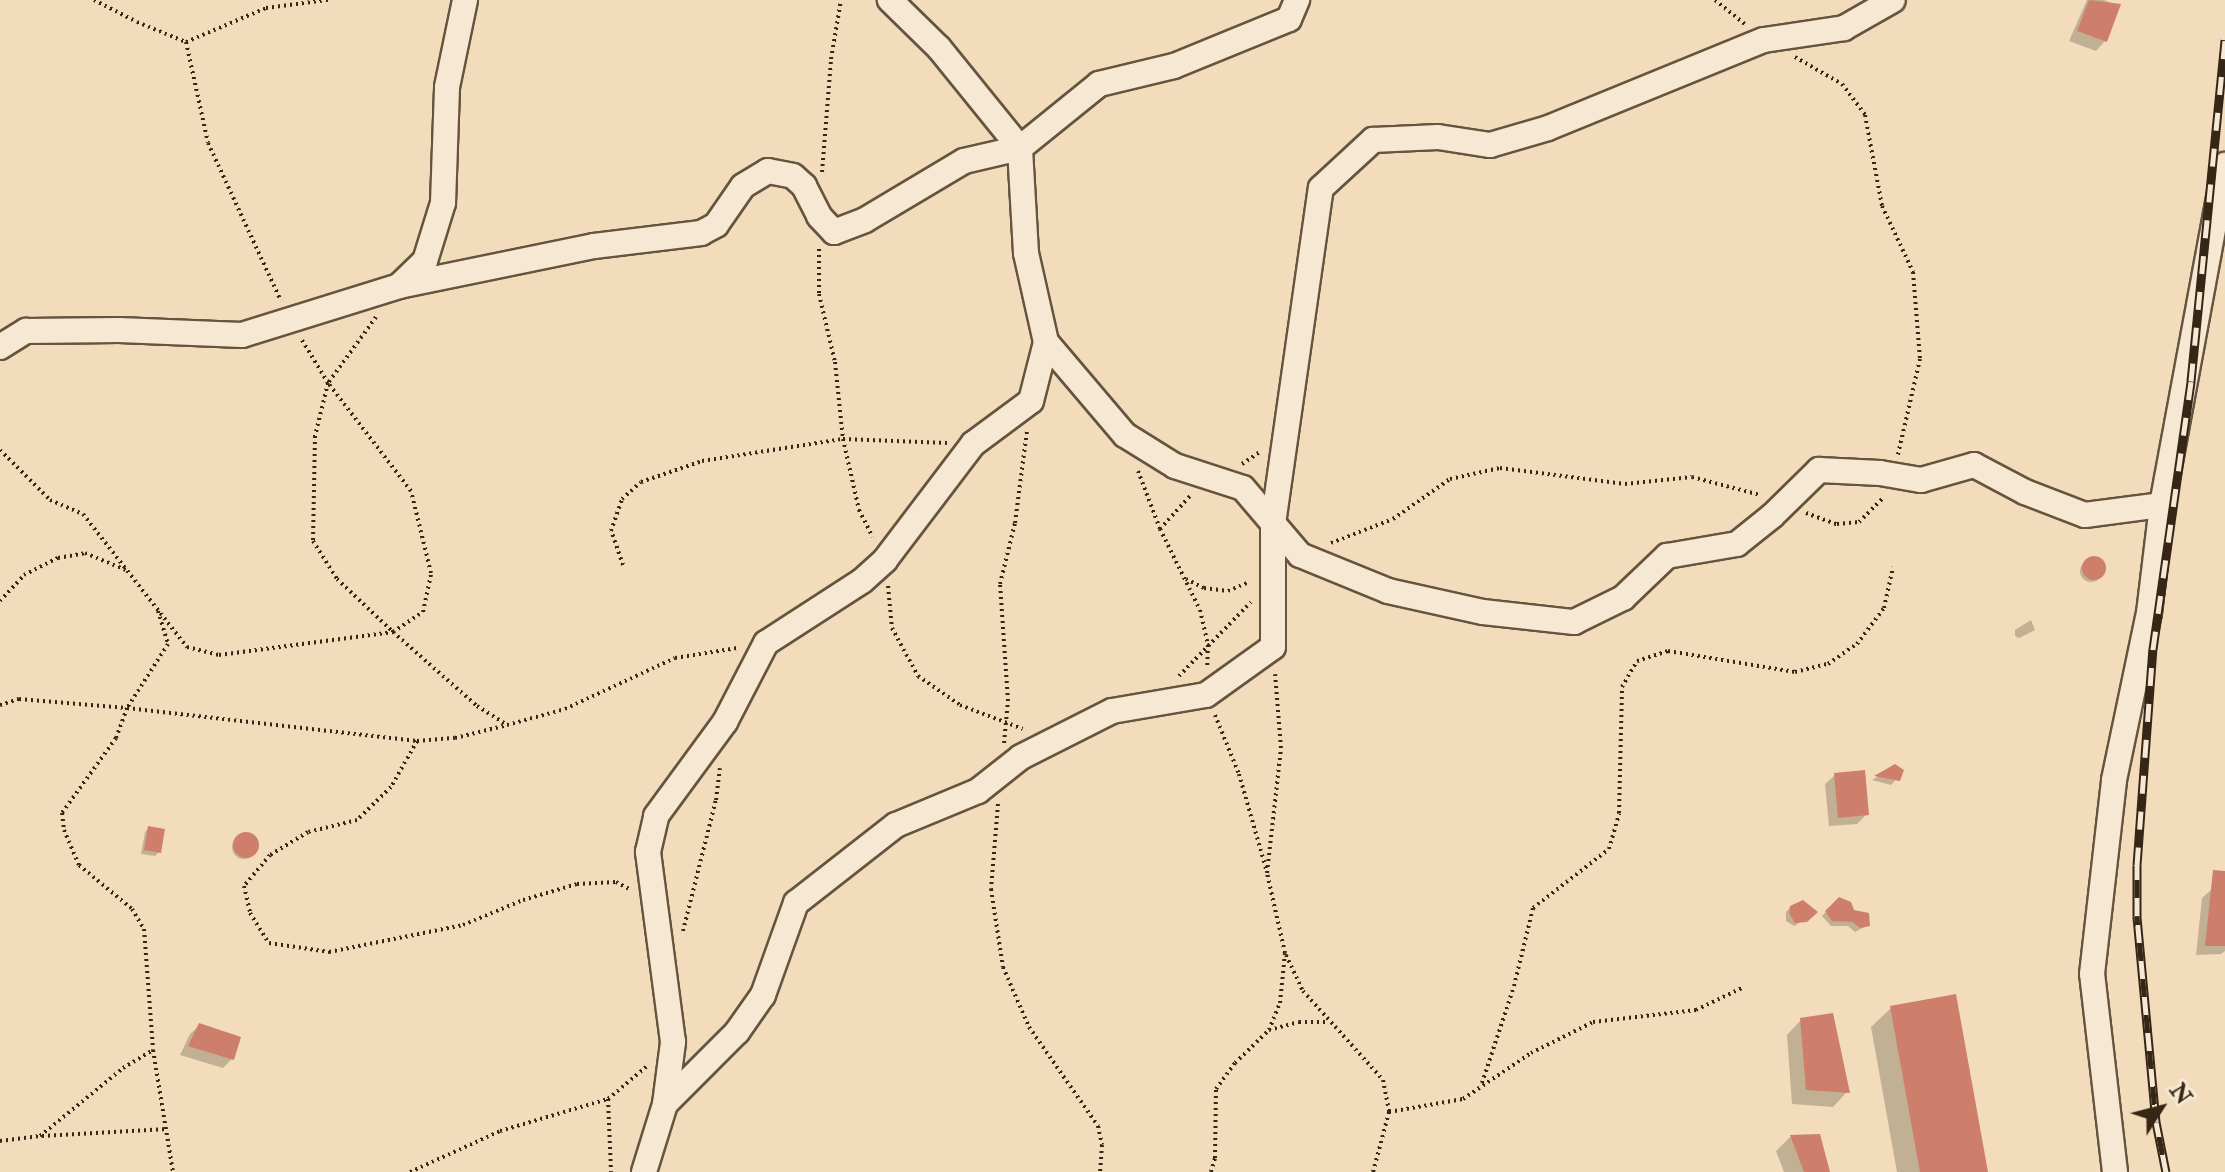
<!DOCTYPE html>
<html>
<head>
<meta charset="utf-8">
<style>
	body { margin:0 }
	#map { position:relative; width:2225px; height:1172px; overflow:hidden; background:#f3dcbb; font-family:"IM FELL Double Pica",serif }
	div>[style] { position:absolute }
	.shadow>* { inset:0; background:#0003 }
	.round { border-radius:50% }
	.building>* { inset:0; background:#cd7f6c }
	.path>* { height:4px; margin-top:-2px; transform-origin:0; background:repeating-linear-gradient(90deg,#362615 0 2px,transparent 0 6px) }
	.roads { filter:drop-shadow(2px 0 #65543e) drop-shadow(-2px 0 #65543e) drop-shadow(0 2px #65543e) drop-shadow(0 -2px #65543e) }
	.minor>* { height:24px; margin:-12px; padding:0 12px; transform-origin:12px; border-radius:12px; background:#f7e8d3 }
	.rail>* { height:9px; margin-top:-4.5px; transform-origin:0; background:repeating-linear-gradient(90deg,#f7e8d3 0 18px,#362615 0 36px); box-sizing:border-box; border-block:2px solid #362615 }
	span { translate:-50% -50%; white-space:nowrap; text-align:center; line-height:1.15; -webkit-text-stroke:6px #f7e8d3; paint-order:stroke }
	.north { position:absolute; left:2121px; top:1068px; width:80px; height:80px; -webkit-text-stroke:6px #f7e8d3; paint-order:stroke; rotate:54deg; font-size:22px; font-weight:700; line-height:32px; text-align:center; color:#362615 }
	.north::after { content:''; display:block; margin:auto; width:28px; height:36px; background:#362615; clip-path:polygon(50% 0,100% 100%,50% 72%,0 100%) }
</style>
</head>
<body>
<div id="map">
	<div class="shadow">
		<i style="clip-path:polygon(2087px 0,2104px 0,2119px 6px,2105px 41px,2096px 51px,2069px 41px)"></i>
		<i class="round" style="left:2080px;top:560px;width:22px;height:22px"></i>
		<i style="clip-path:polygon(2031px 620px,2035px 630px,2019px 638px,2015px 636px,2015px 630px)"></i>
		<i style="clip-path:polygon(1896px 766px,1902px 773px,1891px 785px,1872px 780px)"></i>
		<i style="clip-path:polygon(1835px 775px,1867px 814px,1857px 824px,1829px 826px,1825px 784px)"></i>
		<i style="clip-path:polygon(149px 828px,159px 852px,155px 856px,141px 854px,145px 832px)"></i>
		<i class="round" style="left:232px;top:835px;width:24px;height:24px"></i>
		<i style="clip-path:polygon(2212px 889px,2225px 889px,2225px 951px,2221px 954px,2196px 955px,2202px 898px)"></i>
		<i style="clip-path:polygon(1836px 901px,1868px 925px,1855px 932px,1848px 926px,1831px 926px,1822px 916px)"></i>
		<i style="clip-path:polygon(1791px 907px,1811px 916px,1794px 926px,1786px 921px,1786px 912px)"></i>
		<i style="clip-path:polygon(1891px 1008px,1986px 1172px,1897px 1172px,1871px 1027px)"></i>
		<i style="clip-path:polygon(1801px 1020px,1847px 1092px,1833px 1107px,1792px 1104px,1787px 1035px)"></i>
		<i style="clip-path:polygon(200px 1025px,232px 1059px,223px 1068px,180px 1055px,190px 1034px)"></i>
		<i style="clip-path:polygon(1819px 1136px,1828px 1172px,1784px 1172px,1776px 1151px,1790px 1137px)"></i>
	</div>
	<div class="building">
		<i style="clip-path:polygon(2089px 0,2121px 4px,2107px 42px,2077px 31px)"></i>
		<i class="round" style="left:2082px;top:556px;width:24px;height:24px"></i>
		<i style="clip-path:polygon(1895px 764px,1904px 770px,1900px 781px,1874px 776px)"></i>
		<i style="clip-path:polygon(1865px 770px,1869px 815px,1838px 818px,1834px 773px)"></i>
		<i style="clip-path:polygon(148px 826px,165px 829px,161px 853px,144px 850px)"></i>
		<i class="round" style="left:233px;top:832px;width:26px;height:26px"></i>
		<i style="clip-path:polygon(2213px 870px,2225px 871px,2225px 946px,2205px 946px)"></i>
		<i style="clip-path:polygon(1839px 897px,1851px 902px,1854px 910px,1869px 913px,1870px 926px,1860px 928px,1852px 922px,1832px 921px,1825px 911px)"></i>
		<i style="clip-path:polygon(1803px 900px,1818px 912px,1807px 922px,1795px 923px,1789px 913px,1790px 906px)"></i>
		<i style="clip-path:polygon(1956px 994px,1988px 1172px,1920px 1172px,1890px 1006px)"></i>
		<i style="clip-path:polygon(1833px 1013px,1850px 1093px,1806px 1090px,1800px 1018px)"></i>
		<i style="clip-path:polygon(199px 1023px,241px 1037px,234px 1060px,188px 1046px)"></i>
		<i style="clip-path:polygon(1820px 1134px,1830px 1172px,1804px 1172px,1790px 1135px)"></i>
	</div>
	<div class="path">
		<i style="left:94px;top:0;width:48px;rotate:27.1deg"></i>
		<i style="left:137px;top:22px;width:53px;rotate:22.2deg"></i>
		<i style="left:186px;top:42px;width:87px;rotate:-23deg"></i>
		<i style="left:266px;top:8px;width:63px;rotate:-7.4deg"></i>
		<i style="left:1715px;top:0;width:38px;rotate:39deg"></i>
		<i style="left:186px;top:42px;width:103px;rotate:77.7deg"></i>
		<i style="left:208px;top:143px;width:174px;rotate:65.2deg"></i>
		<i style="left:1795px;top:57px;width:54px;rotate:29.9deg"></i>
		<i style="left:1842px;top:84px;width:39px;rotate:53deg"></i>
		<i style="left:1865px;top:115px;width:93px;rotate:79.4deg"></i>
		<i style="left:1882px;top:206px;width:73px;rotate:64.8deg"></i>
		<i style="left:1913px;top:272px;width:87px;rotate:85.4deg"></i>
		<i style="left:1920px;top:359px;width:98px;rotate:103deg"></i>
		<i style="left:822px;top:172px;width:113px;rotate:-85.4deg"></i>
		<i style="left:831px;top:59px;width:60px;rotate:-80.4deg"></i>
		<i style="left:819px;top:249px;width:45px;rotate:90deg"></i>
		<i style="left:819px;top:294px;width:70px;rotate:76.8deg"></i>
		<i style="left:835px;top:362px;width:77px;rotate:84.1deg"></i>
		<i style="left:843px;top:439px;width:73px;rotate:77.3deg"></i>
		<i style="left:859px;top:510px;width:30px;rotate:63deg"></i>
		<i style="left:376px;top:317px;width:82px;rotate:126deg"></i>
		<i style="left:328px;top:383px;width:55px;rotate:103.8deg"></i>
		<i style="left:315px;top:436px;width:105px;rotate:91.1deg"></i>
		<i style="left:313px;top:541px;width:45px;rotate:57.7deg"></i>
		<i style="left:337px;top:579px;width:77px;rotate:43.4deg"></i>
		<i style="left:393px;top:632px;width:112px;rotate:41.4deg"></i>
		<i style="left:477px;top:706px;width:36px;rotate:32deg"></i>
		<i style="left:507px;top:725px;width:60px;rotate:-15.4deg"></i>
		<i style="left:565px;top:709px;width:121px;rotate:-24.9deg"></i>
		<i style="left:675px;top:658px;width:63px;rotate:-9.2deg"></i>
		<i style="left:0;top:450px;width:71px;rotate:45deg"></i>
		<i style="left:50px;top:500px;width:36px;rotate:23deg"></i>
		<i style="left:83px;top:514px;width:169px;rotate:52deg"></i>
		<i style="left:187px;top:647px;width:33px;rotate:14deg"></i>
		<i style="left:219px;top:655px;width:176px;rotate:-7.5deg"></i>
		<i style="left:393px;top:632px;width:36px;rotate:-34deg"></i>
		<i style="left:423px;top:612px;width:40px;rotate:-78deg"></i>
		<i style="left:431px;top:573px;width:84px;rotate:-103.7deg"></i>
		<i style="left:411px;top:491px;width:136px;rotate:-127.5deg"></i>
		<i style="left:328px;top:383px;width:50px;rotate:-121.2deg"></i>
		<i style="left:1242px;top:464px;width:23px;rotate:-34deg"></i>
		<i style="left:1138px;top:471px;width:62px;rotate:69.2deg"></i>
		<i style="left:1160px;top:529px;width:90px;rotate:63.7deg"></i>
		<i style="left:1200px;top:610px;width:36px;rotate:77deg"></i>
		<i style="left:1208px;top:645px;width:23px;rotate:92deg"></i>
		<i style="left:1806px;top:513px;width:33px;rotate:20deg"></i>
		<i style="left:1837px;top:524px;width:22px;rotate:-5deg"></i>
		<i style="left:1859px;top:522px;width:35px;rotate:-45deg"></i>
		<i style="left:1160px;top:529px;width:45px;rotate:-47.7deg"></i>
		<i style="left:1331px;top:543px;width:66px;rotate:-21.2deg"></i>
		<i style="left:1393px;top:519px;width:70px;rotate:-35.1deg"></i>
		<i style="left:1450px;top:479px;width:51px;rotate:-12.4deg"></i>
		<i style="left:1500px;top:468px;width:126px;rotate:7.3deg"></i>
		<i style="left:1625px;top:484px;width:67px;rotate:-6deg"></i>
		<i style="left:1692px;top:477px;width:70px;rotate:14.8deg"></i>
		<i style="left:623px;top:565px;width:36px;rotate:-109deg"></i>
		<i style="left:611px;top:531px;width:34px;rotate:-71deg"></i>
		<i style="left:622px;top:499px;width:25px;rotate:-42deg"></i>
		<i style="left:641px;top:482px;width:65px;rotate:-19deg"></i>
		<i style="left:702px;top:461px;width:143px;rotate:-8.9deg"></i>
		<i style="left:843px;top:439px;width:104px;rotate:2.2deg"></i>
		<i style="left:1186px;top:579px;width:20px;rotate:27deg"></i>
		<i style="left:1204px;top:588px;width:24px;rotate:7deg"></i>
		<i style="left:1228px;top:591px;width:23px;rotate:-23deg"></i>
		<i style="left:888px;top:586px;width:42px;rotate:84.6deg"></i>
		<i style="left:892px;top:628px;width:55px;rotate:61.6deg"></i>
		<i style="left:918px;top:676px;width:51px;rotate:34.6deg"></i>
		<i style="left:960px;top:705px;width:67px;rotate:20.9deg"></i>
		<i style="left:0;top:601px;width:35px;rotate:-47deg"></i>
		<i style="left:24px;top:575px;width:38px;rotate:-27deg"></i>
		<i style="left:58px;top:558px;width:27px;rotate:-10deg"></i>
		<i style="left:85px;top:553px;width:44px;rotate:22.5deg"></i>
		<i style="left:158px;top:611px;width:34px;rotate:73deg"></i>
		<i style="left:168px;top:644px;width:76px;rotate:122.6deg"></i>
		<i style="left:127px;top:708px;width:32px;rotate:110deg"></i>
		<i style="left:116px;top:738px;width:92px;rotate:125.8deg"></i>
		<i style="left:62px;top:813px;width:17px;rotate:83deg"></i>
		<i style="left:64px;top:830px;width:38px;rotate:67deg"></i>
		<i style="left:79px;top:865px;width:69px;rotate:39.7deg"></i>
		<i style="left:132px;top:909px;width:23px;rotate:59deg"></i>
		<i style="left:144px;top:929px;width:121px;rotate:85.7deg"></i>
		<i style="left:153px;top:1050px;width:124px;rotate:80.7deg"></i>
		<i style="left:1179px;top:676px;width:103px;rotate:-45.8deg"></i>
		<i style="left:0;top:705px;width:20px;rotate:-18deg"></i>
		<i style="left:19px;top:699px;width:108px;rotate:4.8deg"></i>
		<i style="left:127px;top:708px;width:292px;rotate:6.5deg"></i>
		<i style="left:417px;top:741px;width:38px;rotate:-5deg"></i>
		<i style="left:455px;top:738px;width:54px;rotate:-14deg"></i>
		<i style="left:1215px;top:715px;width:64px;rotate:67.9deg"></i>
		<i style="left:1239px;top:774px;width:99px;rotate:74.1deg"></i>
		<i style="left:417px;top:741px;width:53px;rotate:119.5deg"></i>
		<i style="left:391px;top:787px;width:47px;rotate:135.9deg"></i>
		<i style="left:357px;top:820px;width:50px;rotate:166.2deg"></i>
		<i style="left:308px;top:832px;width:44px;rotate:148.8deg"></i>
		<i style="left:270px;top:855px;width:40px;rotate:130deg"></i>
		<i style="left:244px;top:886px;width:28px;rotate:77deg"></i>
		<i style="left:250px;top:913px;width:36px;rotate:58deg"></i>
		<i style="left:269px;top:943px;width:61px;rotate:8.5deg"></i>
		<i style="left:329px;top:952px;width:137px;rotate:-11.4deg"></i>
		<i style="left:463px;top:925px;width:65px;rotate:-22.6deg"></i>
		<i style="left:523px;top:900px;width:56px;rotate:-16.5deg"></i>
		<i style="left:577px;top:884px;width:39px;rotate:-3deg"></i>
		<i style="left:616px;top:882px;width:17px;rotate:28deg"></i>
		<i style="left:1004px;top:743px;width:42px;rotate:-84.6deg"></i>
		<i style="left:1008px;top:701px;width:117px;rotate:-93.9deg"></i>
		<i style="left:1000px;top:584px;width:63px;rotate:-76.2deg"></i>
		<i style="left:1015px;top:523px;width:93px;rotate:-82.6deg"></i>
		<i style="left:998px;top:804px;width:85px;rotate:94.7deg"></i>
		<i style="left:991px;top:889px;width:79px;rotate:81.3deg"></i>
		<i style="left:1003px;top:967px;width:65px;rotate:66.6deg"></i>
		<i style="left:1029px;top:1027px;width:121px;rotate:55.1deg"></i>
		<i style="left:1098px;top:1126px;width:19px;rotate:78deg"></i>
		<i style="left:1102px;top:1145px;width:27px;rotate:94deg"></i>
		<i style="left:683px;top:931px;width:135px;rotate:-75.9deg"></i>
		<i style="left:716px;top:800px;width:32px;rotate:-83deg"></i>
		<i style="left:1286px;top:955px;width:40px;rotate:65deg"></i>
		<i style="left:1303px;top:991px;width:120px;rotate:48deg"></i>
		<i style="left:1383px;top:1080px;width:33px;rotate:79deg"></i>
		<i style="left:1389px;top:1112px;width:62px;rotate:104.9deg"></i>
		<i style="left:1269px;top:1030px;width:31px;rotate:-15deg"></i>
		<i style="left:1299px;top:1022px;width:27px"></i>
		<i style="left:1482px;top:1083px;width:102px;rotate:-71.7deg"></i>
		<i style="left:1514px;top:986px;width:80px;rotate:-76.3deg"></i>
		<i style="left:1533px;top:908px;width:96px;rotate:-37.8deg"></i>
		<i style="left:1609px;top:849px;width:37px;rotate:-74deg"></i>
		<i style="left:1619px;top:813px;width:126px;rotate:-88.6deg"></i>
		<i style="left:1622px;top:687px;width:30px;rotate:-60deg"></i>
		<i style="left:1637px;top:661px;width:33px;rotate:-18deg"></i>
		<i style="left:1668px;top:651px;width:129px;rotate:9.4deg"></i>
		<i style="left:1795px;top:672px;width:34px;rotate:-14deg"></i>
		<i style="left:1828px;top:664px;width:35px;rotate:-35deg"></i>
		<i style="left:1857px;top:644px;width:45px;rotate:-53.1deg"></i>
		<i style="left:1884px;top:608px;width:42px;rotate:-77.6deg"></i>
		<i style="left:608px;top:1099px;width:73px;rotate:87.6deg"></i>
		<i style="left:1389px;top:1112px;width:75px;rotate:-10deg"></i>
		<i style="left:1463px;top:1099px;width:82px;rotate:-34.1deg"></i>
		<i style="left:1531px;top:1053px;width:69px;rotate:-26.6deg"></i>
		<i style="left:1593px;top:1022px;width:104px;rotate:-6.6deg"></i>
		<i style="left:1696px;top:1010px;width:53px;rotate:-25.6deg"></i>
		<i style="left:42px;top:1136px;width:125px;rotate:-3.2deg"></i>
		<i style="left:0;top:1141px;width:40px;rotate:-7.1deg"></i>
		<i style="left:40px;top:1136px;width:107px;rotate:-39.3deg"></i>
		<i style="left:123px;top:1068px;width:35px;rotate:-31deg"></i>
		<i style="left:410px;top:1172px;width:99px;rotate:-24.5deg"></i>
		<i style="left:500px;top:1131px;width:113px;rotate:-16.5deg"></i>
		<i style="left:608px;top:1099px;width:50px;rotate:-40.1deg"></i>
		<i style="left:1211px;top:1172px;width:15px;rotate:-74deg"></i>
		<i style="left:1215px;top:1158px;width:69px;rotate:-89.2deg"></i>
		<i style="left:1216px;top:1089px;width:32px;rotate:-54deg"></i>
		<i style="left:1235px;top:1063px;width:47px;rotate:-44.1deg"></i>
		<i style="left:1269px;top:1030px;width:29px;rotate:-68deg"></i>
		<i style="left:1280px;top:1003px;width:50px;rotate:-84.3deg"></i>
		<i style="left:1285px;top:953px;width:82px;rotate:-102.7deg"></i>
		<i style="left:1267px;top:873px;width:126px;rotate:-83.6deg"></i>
		<i style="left:1281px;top:748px;width:74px;rotate:-94.6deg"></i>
	</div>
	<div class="roads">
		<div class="minor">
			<i style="left:399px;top:286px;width:199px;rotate:-11.6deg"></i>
			<i style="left:594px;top:246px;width:108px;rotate:-6.9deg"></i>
			<i style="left:701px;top:233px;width:17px;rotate:-28deg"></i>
			<i style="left:716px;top:225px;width:47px;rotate:-55.3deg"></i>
			<i style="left:743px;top:186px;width:29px;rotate:-31deg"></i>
			<i style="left:768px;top:171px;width:25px;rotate:11deg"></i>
			<i style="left:793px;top:176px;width:15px;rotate:42deg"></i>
			<i style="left:804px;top:186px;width:34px;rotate:63deg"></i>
			<i style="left:819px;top:216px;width:22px;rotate:47deg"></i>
			<i style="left:834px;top:232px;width:33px;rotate:-21deg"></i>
			<i style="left:865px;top:220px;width:115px;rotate:-30.8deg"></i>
			<i style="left:964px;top:161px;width:57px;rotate:-13.1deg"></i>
			<i style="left:1020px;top:148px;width:129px;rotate:-129deg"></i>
			<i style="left:939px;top:48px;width:69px;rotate:-135.6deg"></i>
			<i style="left:1046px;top:342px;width:122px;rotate:49.7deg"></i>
			<i style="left:1125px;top:435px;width:59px;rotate:31.8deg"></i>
			<i style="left:1175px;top:466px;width:71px;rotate:17.9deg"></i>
			<i style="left:1243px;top:488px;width:88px;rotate:49.6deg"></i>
			<i style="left:1300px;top:555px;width:95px;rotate:22.2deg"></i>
			<i style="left:1388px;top:591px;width:97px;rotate:12.5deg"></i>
			<i style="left:1483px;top:612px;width:92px;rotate:6.3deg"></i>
			<i style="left:1574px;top:622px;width:55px;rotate:-26.1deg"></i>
			<i style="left:1623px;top:598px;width:61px;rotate:-43.7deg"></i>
			<i style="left:1667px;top:556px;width:71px;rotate:-9.7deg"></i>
			<i style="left:1737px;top:544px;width:45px;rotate:-38.7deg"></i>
			<i style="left:1772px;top:516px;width:66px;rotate:-44.4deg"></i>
			<i style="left:1819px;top:470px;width:61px;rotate:2.8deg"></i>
			<i style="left:1880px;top:473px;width:42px;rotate:9.7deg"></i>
			<i style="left:1921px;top:480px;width:55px;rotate:-15.8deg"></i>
			<i style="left:1974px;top:465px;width:58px;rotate:27.9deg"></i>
			<i style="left:2025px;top:492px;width:64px;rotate:21deg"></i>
			<i style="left:2085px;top:515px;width:78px;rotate:-7.4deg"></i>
			<i style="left:0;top:347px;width:31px;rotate:-32deg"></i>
			<i style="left:26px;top:331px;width:93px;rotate:-0.6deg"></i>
			<i style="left:119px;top:330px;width:123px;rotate:2.3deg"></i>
			<i style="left:242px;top:335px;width:164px;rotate:-17.3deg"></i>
			<i style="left:399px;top:286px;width:36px;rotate:-44deg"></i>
			<i style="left:425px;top:261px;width:61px;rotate:-72.8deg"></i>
			<i style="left:443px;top:203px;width:116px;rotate:-88deg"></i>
			<i style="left:447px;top:87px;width:89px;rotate:-78.3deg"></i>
			<i style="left:665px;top:1104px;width:102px;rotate:-45deg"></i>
			<i style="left:737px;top:1032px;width:45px;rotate:-54.9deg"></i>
			<i style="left:763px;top:995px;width:98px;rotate:-70.3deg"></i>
			<i style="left:796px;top:903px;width:127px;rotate:-38deg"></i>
			<i style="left:896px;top:825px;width:89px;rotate:-22.5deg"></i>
			<i style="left:978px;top:791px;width:55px;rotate:-38.3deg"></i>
			<i style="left:1021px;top:757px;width:102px;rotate:-26.8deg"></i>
			<i style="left:1112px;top:711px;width:95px;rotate:-9.7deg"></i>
			<i style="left:1206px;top:695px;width:82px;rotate:-35.6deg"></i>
			<i style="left:1273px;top:647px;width:123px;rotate:-90deg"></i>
			<i style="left:1273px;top:524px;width:339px;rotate:-81.9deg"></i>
			<i style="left:1321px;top:188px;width:71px;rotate:-42.7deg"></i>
			<i style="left:1373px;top:140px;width:65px;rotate:-2.6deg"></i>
			<i style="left:1438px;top:137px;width:53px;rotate:8.7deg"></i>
			<i style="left:1490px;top:145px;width:60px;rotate:-16.3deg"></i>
			<i style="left:1548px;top:128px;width:233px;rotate:-22.2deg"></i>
			<i style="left:1764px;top:40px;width:81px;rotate:-8.5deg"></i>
			<i style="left:1844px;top:28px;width:56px;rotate:-29.7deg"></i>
			<i style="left:644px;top:1172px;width:71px;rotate:-72.8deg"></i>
			<i style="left:665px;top:1104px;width:63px;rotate:-82.6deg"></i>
			<i style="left:673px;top:1042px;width:192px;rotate:-97.5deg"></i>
			<i style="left:648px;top:852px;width:37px;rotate:-77deg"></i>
			<i style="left:656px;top:816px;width:117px;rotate:-53.7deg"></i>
			<i style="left:725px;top:722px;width:89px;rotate:-62.6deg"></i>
			<i style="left:766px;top:643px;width:114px;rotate:-32.9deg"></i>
			<i style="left:862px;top:581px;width:31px;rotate:-42deg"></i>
			<i style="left:885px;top:560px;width:146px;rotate:-52.8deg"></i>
			<i style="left:973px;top:444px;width:72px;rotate:-36.6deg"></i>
			<i style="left:1031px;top:401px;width:61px;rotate:-75.7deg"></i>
			<i style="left:1046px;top:342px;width:91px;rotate:-102.7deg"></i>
			<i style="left:1026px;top:253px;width:105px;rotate:-93.3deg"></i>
			<i style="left:1020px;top:148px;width:102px;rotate:-39deg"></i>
			<i style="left:1099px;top:84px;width:77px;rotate:-13.5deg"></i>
			<i style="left:1174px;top:66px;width:124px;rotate:-22.2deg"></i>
			<i style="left:1289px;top:19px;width:21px;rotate:-67deg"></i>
			<i style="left:2115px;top:1172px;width:199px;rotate:-96.6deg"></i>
			<i style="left:2092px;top:974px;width:195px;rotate:-83.5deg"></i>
			<i style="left:2114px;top:780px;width:171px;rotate:-78.2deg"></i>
			<i style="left:2149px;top:613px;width:109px;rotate:-83.1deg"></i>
			<i style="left:2162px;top:505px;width:346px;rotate:-79.5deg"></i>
		</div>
	</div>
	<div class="rail">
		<i style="left:2166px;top:1172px;width:51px;rotate:-101.3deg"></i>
		<i style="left:2156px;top:1122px;width:207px;rotate:-95.3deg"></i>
		<i style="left:2137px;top:916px;width:51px;rotate:-90deg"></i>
		<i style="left:2137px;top:865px;width:217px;rotate:-85.8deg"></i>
		<i style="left:2153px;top:649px;width:271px;rotate:-81.9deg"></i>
		<i style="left:2191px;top:381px;width:343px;rotate:-84.3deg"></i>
	</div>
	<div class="north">N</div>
</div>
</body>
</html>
